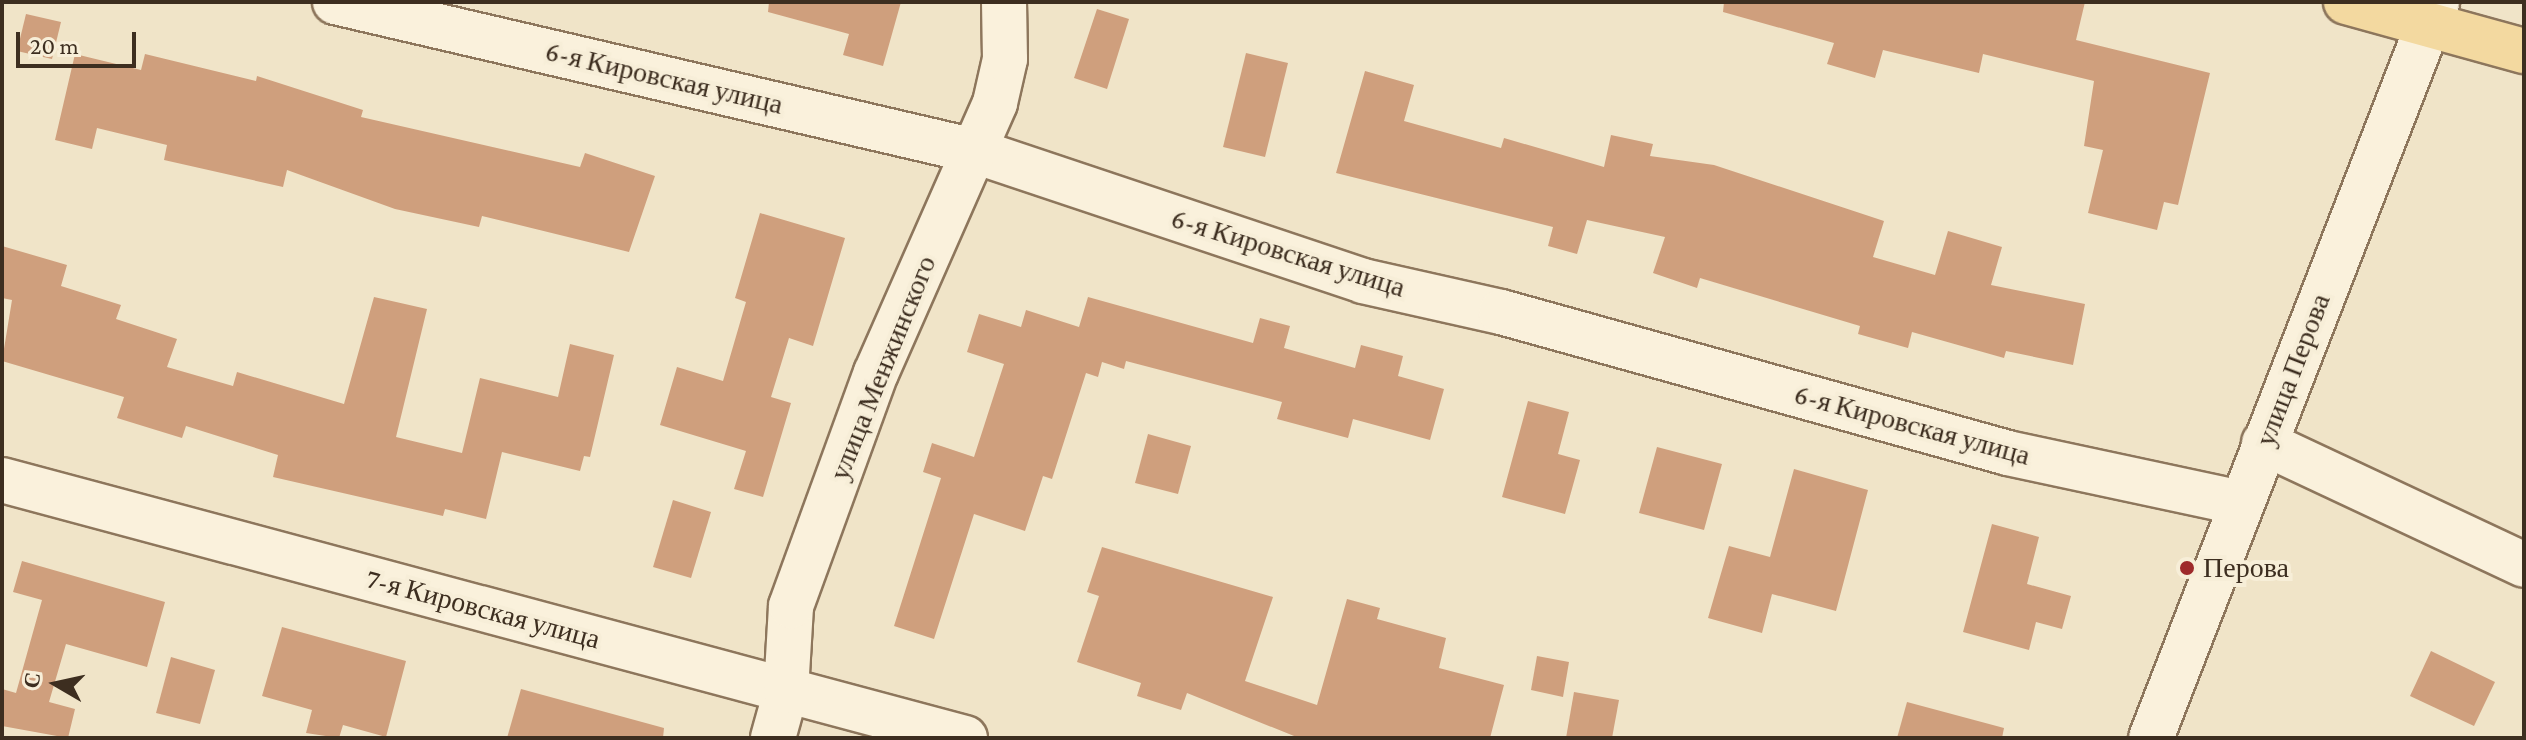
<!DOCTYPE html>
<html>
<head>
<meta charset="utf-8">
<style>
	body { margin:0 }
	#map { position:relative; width:2526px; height:740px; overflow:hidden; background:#f0e4c8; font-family:"Crimson Pro",serif }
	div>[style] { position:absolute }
	.building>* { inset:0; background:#cf9f7d }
	.roads { filter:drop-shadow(2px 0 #8d765c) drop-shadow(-2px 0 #8d765c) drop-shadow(0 2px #8d765c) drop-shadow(0 -2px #8d765c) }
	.minor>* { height:44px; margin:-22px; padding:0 22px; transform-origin:22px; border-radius:22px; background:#faf1dc }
	.major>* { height:44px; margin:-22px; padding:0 22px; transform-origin:22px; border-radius:22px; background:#f3d9a0 }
	.dots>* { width:22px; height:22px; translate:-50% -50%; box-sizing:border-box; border:4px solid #f7eed8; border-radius:50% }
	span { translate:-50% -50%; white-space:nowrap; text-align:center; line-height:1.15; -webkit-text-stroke:8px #f7eed8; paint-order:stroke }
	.street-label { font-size:28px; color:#3d2e20 }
	.poi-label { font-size:28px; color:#3d2e20 }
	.left { translate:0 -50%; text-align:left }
	.frame { position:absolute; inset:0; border:4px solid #3d2e20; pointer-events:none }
	.north { position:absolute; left:16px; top:644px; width:80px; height:80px; -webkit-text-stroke:6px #f7eed8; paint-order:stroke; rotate:279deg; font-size:22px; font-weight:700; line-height:32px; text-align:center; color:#3d2e20 }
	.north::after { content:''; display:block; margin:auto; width:28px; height:36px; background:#3d2e20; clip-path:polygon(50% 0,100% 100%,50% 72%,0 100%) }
	.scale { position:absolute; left:16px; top:32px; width:120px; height:36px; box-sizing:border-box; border:4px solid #3d2e20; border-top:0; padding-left:10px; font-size:24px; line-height:28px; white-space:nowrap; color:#3d2e20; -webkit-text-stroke:6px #f7eed8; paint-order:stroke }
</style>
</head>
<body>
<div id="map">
	<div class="building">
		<i style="clip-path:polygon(769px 2px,901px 2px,883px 66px,843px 55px,849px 34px,768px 12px)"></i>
		<i style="clip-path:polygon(1724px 2px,2085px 2px,2076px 40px,2210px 73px,2178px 205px,2164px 202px,2157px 230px,2088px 213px,2103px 150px,2084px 146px,2094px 81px,1983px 54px,1979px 73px,1883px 50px,1875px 78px,1827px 64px,1834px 43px,1723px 12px)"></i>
		<i style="clip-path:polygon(1097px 9px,1129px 19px,1107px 89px,1074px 78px)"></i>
		<i style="clip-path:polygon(26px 14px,61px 22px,52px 59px,17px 51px)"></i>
		<i style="clip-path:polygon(1246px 53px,1288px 63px,1265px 157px,1223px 147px)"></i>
		<i style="clip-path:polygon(75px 54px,141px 70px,145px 54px,256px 81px,257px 76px,363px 110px,361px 117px,580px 167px,585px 153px,655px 176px,629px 252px,482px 216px,479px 227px,395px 209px,287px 170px,283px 187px,164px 160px,167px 145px,97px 128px,92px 149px,55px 140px)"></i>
		<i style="clip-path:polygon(1365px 71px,1414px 85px,1404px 121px,1501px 148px,1504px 138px,1604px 167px,1611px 135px,1653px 144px,1650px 156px,1714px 165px,1884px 221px,1873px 257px,1935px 275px,1948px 231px,2002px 247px,1991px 285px,2085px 304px,2073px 365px,2006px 351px,2004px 358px,1912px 332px,1908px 348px,1858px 334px,1860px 326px,1700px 278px,1697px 288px,1653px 273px,1665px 237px,1587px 220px,1577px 254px,1548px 246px,1553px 227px,1336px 173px)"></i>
		<i style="clip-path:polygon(760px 213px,845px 238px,813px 346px,789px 338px,771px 397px,791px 403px,763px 497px,734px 489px,746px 451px,660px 425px,677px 367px,723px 381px,746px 302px,735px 298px)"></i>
		<i style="clip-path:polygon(2px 246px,67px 265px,61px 286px,121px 305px,116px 319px,177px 339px,167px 367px,233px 386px,237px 372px,344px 404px,374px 297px,427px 309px,396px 437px,462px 453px,480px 378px,558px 397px,570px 344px,614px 355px,590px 457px,584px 456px,580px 471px,502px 452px,486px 519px,445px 509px,443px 516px,273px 477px,278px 455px,186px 426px,182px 438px,117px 418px,124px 397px,2px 361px,12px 300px,2px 298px)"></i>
		<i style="clip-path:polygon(1088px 297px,1253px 343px,1260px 318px,1290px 326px,1284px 348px,1355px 368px,1361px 345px,1403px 356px,1398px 376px,1444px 389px,1430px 440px,1353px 419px,1348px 438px,1277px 419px,1282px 402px,1126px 361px,1124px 369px,1102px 362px,1098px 377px,1086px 373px,1052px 479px,1043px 476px,1025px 531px,974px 514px,934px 639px,894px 626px,941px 478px,923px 472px,932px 443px,974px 457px,1004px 364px,967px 352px,979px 314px,1021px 327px,1026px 310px,1079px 327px)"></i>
		<i style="clip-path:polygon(1528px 401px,1569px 412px,1558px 454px,1580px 460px,1565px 514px,1502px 497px)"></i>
		<i style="clip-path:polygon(1148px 434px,1191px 446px,1178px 494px,1135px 483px)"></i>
		<i style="clip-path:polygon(1657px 447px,1722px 464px,1704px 530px,1639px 513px)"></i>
		<i style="clip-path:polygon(1794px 469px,1868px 490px,1836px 611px,1772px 594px,1762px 633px,1708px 618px,1729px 546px,1770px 557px)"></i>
		<i style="clip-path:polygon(673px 500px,711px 512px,691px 578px,653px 567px)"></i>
		<i style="clip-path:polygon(1992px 524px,2039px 537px,2027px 584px,2071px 596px,2062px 629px,2036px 622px,2029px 650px,1963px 632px)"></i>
		<i style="clip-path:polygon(1102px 547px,1273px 597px,1245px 681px,1317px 705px,1347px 599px,1380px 608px,1377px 619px,1446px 638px,1439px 668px,1504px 685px,1490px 738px,1299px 738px,1187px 693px,1181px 710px,1137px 696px,1141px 683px,1077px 662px,1099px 596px,1087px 592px)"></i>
		<i style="clip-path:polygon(22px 561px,165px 602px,147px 667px,66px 644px,49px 702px,75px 709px,68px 738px,2px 726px,2px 689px,16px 693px,42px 600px,13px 592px)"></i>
		<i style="clip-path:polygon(282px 627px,406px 661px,386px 737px,343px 725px,339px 738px,306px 733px,312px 710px,262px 696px)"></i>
		<i style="clip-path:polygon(2431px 651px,2495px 682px,2474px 726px,2410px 696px)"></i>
		<i style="clip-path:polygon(1537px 656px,1569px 662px,1563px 697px,1531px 690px)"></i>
		<i style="clip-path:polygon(171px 657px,215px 670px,200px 724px,156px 713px)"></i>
		<i style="clip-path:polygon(521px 689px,664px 728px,663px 738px,507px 738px)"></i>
		<i style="clip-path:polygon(1574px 692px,1619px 700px,1612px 738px,1566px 738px)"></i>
		<i style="clip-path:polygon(1907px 702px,2004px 728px,2002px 738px,1897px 738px)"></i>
	</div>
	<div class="roads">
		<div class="minor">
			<i style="left:335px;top:2px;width:657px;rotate:13.11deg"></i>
			<i style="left:975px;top:151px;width:409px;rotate:18.5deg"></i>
			<i style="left:1363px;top:281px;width:141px;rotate:12.7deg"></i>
			<i style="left:1501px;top:312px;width:526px;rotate:15.54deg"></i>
			<i style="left:2008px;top:453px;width:238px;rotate:12.1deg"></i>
			<i style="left:2264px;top:443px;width:287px;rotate:25.1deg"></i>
			<i style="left:2px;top:480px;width:997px;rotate:15deg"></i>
			<i style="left:773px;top:738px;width:49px;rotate:-74.5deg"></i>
			<i style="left:786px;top:691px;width:85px;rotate:-86.6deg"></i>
			<i style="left:791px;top:606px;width:248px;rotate:-70deg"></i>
			<i style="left:876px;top:373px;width:295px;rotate:-66.2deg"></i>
			<i style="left:995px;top:103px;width:45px;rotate:-77.2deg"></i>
			<i style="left:1005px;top:59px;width:57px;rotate:-91deg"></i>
			<i style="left:2151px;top:738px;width:790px;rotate:-68.76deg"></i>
		</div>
		<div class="major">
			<i style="left:2346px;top:2px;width:185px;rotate:15.4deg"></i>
		</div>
	</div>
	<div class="dots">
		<i style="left:2187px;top:568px;background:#9e2a2b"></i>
	</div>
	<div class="street-label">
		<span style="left:664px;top:78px;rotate:13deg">6-я Кировская улица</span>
		<span style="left:1288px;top:253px;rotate:17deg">6-я Кировская улица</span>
		<span style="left:883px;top:368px;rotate:-68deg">улица Менжинского</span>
		<span style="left:2293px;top:370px;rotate:-69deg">улица Перова</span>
		<span style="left:1912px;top:425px;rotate:15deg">6-я Кировская улица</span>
		<span style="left:483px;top:609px;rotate:15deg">7-я Кировская улица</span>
	</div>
	<div class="poi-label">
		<span class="left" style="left:2203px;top:568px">Перова</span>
	</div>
	<div class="frame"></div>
	<div class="north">С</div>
	<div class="scale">20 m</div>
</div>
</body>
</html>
